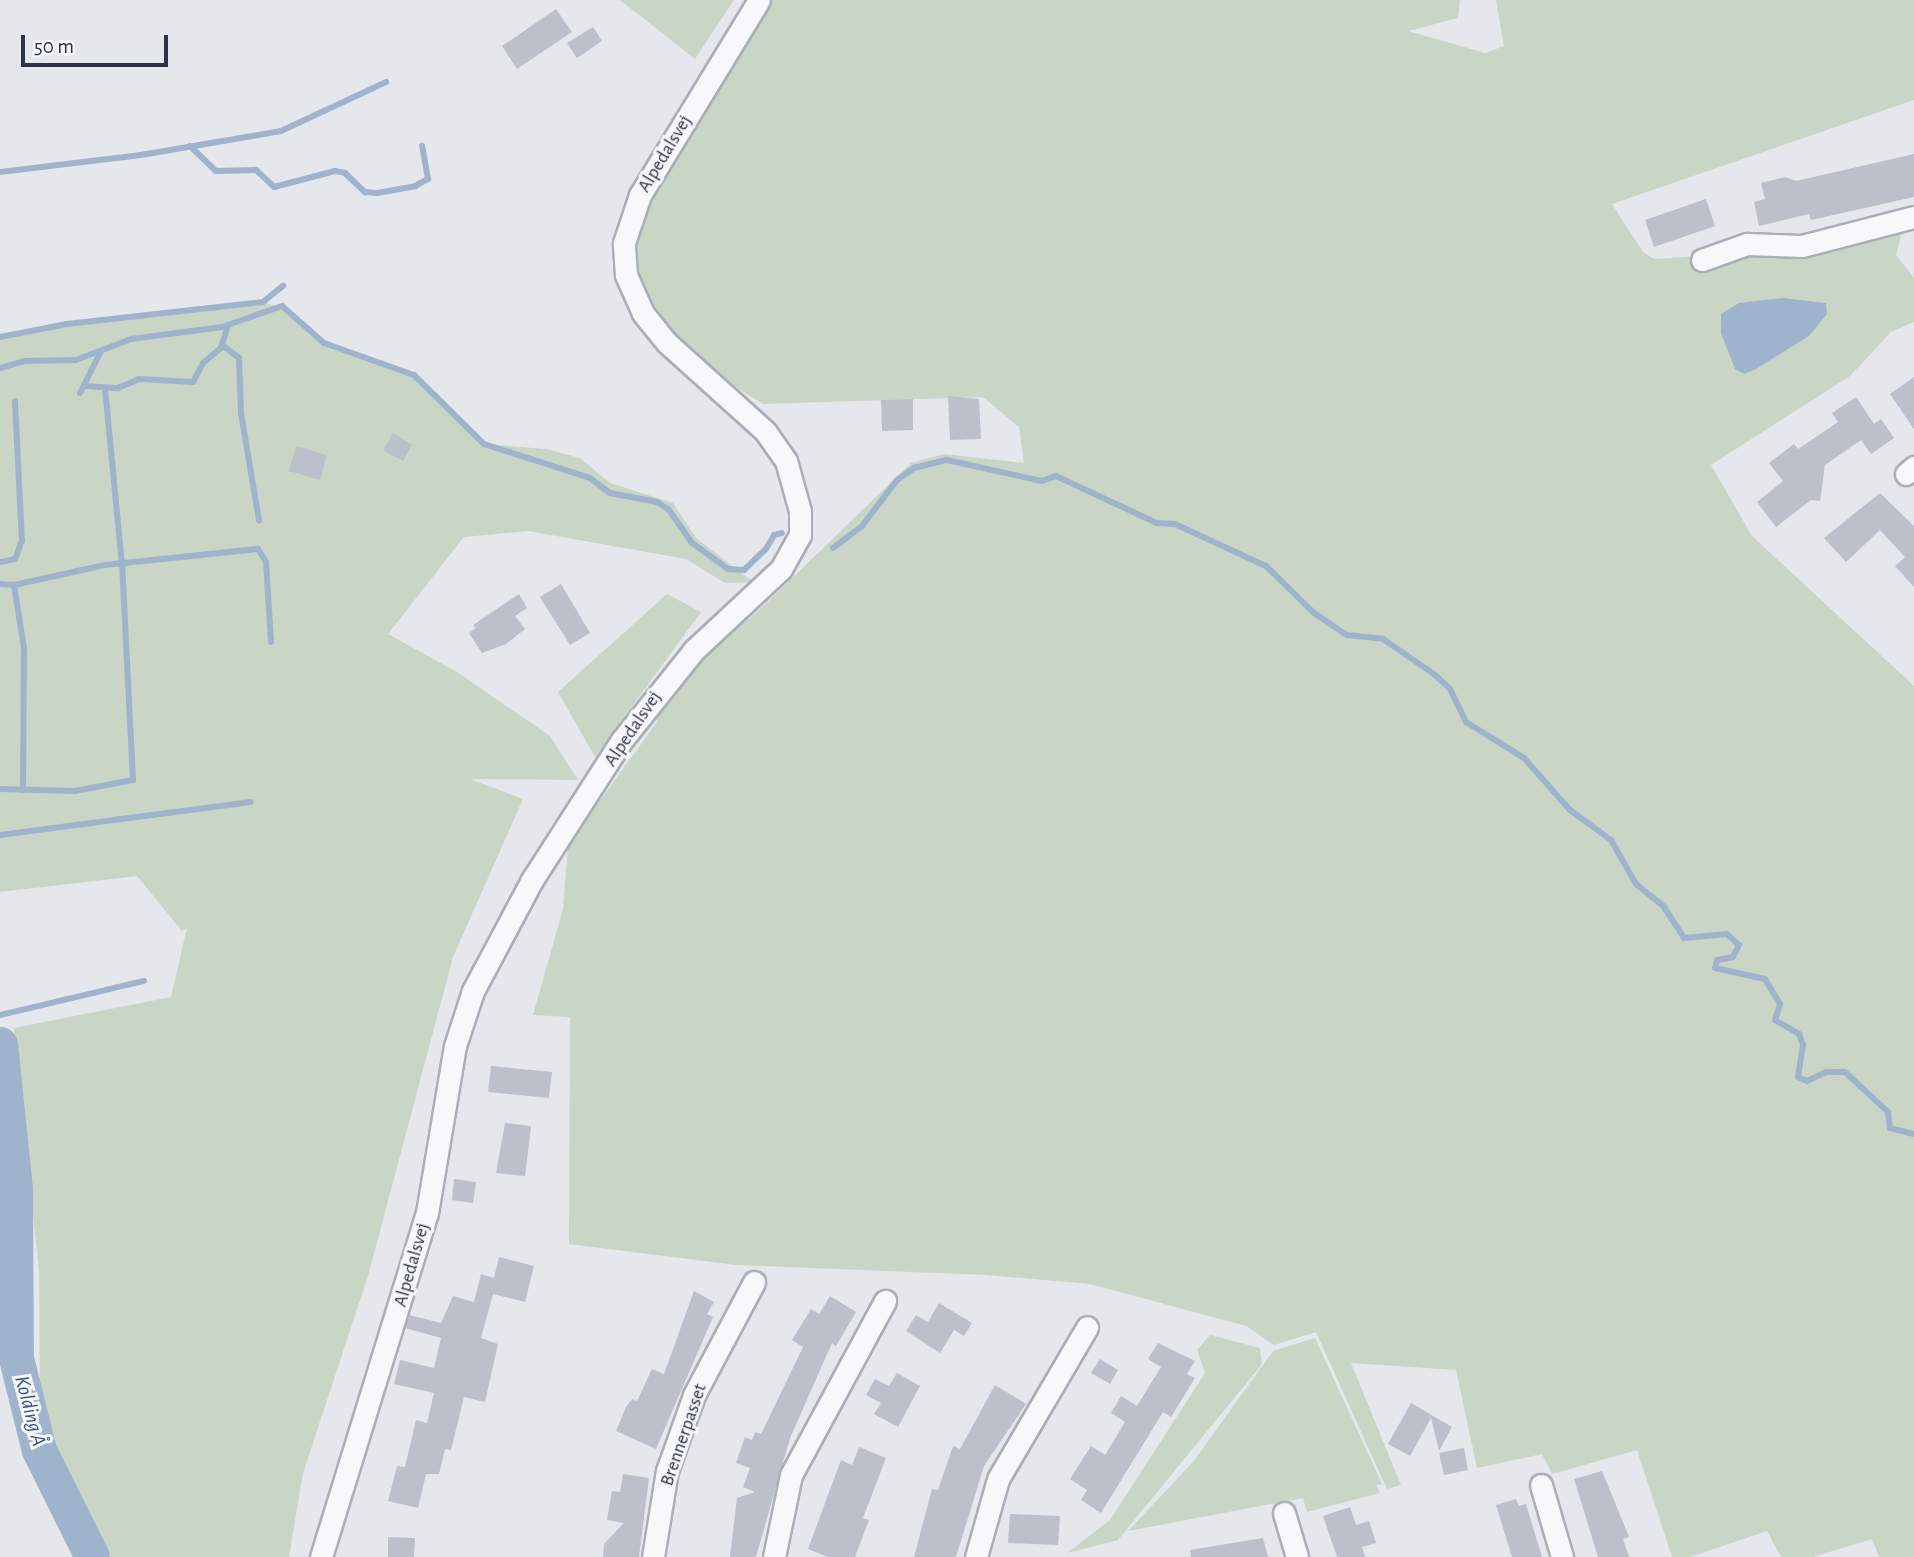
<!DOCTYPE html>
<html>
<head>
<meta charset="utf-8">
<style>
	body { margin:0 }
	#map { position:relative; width:1914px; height:1557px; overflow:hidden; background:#e4e7ec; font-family:"Alegreya Sans",sans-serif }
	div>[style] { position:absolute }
	.green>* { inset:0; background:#c9d6c5 }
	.water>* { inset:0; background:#9fb4cc }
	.stream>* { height:6px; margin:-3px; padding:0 3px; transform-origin:3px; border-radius:3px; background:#9fb4cc }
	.river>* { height:35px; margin:-17.5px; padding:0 17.5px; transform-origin:17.5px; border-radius:17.5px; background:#9fb4cc }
	.building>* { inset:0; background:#bbc0ca }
	.roads { filter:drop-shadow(2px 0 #a9aeb7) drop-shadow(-2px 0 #a9aeb7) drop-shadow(0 2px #a9aeb7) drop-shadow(0 -2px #a9aeb7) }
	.minor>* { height:21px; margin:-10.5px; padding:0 10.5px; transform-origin:10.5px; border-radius:10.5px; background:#f7f8fa }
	span { translate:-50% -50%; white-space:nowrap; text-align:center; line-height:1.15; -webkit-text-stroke:6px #f4f6f9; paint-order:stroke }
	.street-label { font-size:19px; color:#2b3445 }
	.water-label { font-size:21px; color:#34527a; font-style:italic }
	.scale { position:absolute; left:21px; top:35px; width:147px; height:32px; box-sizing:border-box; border:4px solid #2b3445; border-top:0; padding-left:9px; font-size:21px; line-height:24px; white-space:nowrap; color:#2b3445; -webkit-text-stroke:5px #f4f6f9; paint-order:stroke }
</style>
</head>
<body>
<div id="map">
	<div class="green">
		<i style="clip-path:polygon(620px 0,734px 0,695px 59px)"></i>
		<i style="clip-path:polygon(769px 0,1460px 0,1458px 18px,1408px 31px,1485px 53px,1504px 46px,1496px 0,1914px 0,1914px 100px,1612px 204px,1643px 252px,1654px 259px,1749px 253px,1902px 231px,1896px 255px,1914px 278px,1914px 322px,1891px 332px,1850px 376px,1711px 465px,1752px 536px,1914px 686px,1914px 1557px,1879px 1557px,1872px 1539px,1813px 1557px,1781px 1557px,1767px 1531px,1690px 1557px,1672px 1557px,1637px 1450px,1552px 1474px,1542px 1454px,1477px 1468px,1456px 1370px,1351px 1363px,1401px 1485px,1387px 1489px,1316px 1332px,1274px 1345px,1246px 1326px,1090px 1284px,987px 1275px,736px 1265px,569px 1244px,570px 1017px,533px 1015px,563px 909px,568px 845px,657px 722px,656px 707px,704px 653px,754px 615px,911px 463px,944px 454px,1024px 463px,1019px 427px,983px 397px,763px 404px,716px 375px,670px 330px,655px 306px,639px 273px,636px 237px,660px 177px)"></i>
		<i style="clip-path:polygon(263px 302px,291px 311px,309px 334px,323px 343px,414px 375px,484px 444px,546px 449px,580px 458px,610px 483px,673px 503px,696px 538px,753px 582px,725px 583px,686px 559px,528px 531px,464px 537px,388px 634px,457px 672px,550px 736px,578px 780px,470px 779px,523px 799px,453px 957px,368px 1276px,303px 1473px,289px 1557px,103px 1557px,85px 1506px,59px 1461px,40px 1396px,39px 1272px,14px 1028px,171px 997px,187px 928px,182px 931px,137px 876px,0 892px,0 337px,67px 324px)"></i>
		<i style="clip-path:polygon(667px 594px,701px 612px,595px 757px,558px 692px)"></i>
		<i style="clip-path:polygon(1210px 1335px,1260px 1348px,1262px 1364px,1118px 1540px,1067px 1553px,1110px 1520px,1205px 1373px,1197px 1350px)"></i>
		<i style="clip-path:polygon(1315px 1338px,1382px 1484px,1376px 1485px,1380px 1493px,1307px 1512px,1303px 1498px,1128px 1531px,1193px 1462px,1273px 1351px)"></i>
	</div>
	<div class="water">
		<i style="clip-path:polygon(1783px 298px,1826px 303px,1827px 314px,1809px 336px,1756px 369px,1744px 374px,1735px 369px,1721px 333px,1721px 314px,1739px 303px)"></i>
	</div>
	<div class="stream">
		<i style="left:190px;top:146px;width:36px;rotate:44deg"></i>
		<i style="left:216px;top:171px;width:40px;rotate:-1.4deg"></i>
		<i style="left:256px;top:170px;width:25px;rotate:43deg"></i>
		<i style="left:274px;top:187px;width:63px;rotate:-14.7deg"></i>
		<i style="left:335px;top:171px;width:10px;rotate:11deg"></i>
		<i style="left:345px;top:173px;width:28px;rotate:44deg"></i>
		<i style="left:365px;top:192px;width:12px;rotate:5deg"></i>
		<i style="left:377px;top:193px;width:39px;rotate:-10deg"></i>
		<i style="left:415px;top:186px;width:15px;rotate:-28deg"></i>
		<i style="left:428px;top:179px;width:34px;rotate:-100deg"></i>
		<i style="left:0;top:172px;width:142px;rotate:-6.9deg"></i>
		<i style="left:141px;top:155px;width:142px;rotate:-9.7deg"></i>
		<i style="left:281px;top:131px;width:116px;rotate:-25deg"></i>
		<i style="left:0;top:337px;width:68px;rotate:-11deg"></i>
		<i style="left:67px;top:324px;width:197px;rotate:-6.4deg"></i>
		<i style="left:263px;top:302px;width:26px;rotate:-39deg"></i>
		<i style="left:222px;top:345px;width:21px;rotate:37deg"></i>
		<i style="left:239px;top:358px;width:55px;rotate:87.9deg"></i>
		<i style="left:241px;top:413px;width:109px;rotate:80.5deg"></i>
		<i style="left:0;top:368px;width:26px;rotate:-16deg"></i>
		<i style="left:25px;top:361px;width:51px;rotate:-1.1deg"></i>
		<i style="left:76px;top:360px;width:59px;rotate:-20.9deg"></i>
		<i style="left:131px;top:339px;width:92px;rotate:-7.5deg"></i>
		<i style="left:222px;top:327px;width:64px;rotate:-19.3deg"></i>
		<i style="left:282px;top:306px;width:56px;rotate:41.4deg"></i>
		<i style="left:324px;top:343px;width:96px;rotate:19.6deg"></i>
		<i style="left:414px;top:375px;width:98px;rotate:44.6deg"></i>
		<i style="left:484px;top:444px;width:111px;rotate:17.8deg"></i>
		<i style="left:590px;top:478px;width:25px;rotate:37deg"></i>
		<i style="left:610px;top:493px;width:48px;rotate:10.8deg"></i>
		<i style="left:657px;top:502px;width:14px;rotate:34deg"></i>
		<i style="left:669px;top:510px;width:39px;rotate:55deg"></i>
		<i style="left:691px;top:542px;width:46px;rotate:36.1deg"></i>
		<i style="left:728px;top:569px;width:16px;rotate:4deg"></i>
		<i style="left:744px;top:570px;width:30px;rotate:-44deg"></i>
		<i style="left:766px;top:549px;width:16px;rotate:-60deg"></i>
		<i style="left:774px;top:535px;width:8px;rotate:-14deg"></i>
		<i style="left:86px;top:386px;width:32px;rotate:4deg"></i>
		<i style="left:118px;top:388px;width:23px;rotate:-23deg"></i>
		<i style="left:139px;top:379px;width:54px;rotate:3.2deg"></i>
		<i style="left:193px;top:382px;width:21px;rotate:-62deg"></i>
		<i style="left:203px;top:363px;width:23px;rotate:-40deg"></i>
		<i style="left:221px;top:348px;width:24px;rotate:-73deg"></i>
		<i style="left:80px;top:393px;width:47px;rotate:-63.4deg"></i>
		<i style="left:833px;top:548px;width:36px;rotate:-37deg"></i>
		<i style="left:862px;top:526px;width:58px;rotate:-52.7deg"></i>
		<i style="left:897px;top:480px;width:21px;rotate:-35deg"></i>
		<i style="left:914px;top:468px;width:34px;rotate:-14deg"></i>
		<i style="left:947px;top:460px;width:97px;rotate:12.5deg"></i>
		<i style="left:1042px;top:481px;width:15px;rotate:-20deg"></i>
		<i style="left:1056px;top:476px;width:111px;rotate:25deg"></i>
		<i style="left:1157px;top:523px;width:18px;rotate:3deg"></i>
		<i style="left:1175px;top:524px;width:100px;rotate:24.8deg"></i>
		<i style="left:1266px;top:566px;width:67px;rotate:44.4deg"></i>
		<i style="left:1314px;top:613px;width:40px;rotate:34deg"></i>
		<i style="left:1347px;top:635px;width:36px;rotate:6deg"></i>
		<i style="left:1383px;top:639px;width:62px;rotate:34.5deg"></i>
		<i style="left:1434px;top:674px;width:22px;rotate:43deg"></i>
		<i style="left:1450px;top:689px;width:37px;rotate:64deg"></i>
		<i style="left:1466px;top:722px;width:68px;rotate:31.8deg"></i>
		<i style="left:1524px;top:758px;width:69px;rotate:48.5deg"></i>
		<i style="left:1570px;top:810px;width:51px;rotate:36.2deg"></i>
		<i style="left:1611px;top:840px;width:51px;rotate:60.4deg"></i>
		<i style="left:1636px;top:884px;width:36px;rotate:39deg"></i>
		<i style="left:1664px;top:907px;width:37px;rotate:57deg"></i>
		<i style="left:1684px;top:938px;width:43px;rotate:-5.3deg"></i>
		<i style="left:1727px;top:934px;width:16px;rotate:43deg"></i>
		<i style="left:1739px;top:945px;width:13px;rotate:117deg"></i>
		<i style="left:1733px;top:957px;width:16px;rotate:169deg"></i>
		<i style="left:1717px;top:960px;width:8px;rotate:104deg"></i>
		<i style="left:1715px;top:968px;width:51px;rotate:12.4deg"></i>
		<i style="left:1765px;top:979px;width:29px;rotate:59deg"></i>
		<i style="left:1780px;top:1004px;width:17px;rotate:107deg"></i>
		<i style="left:1775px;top:1020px;width:28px;rotate:30deg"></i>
		<i style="left:1799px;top:1034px;width:12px;rotate:70deg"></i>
		<i style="left:1803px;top:1045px;width:32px;rotate:99deg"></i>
		<i style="left:1798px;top:1077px;width:10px;rotate:24deg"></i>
		<i style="left:1807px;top:1081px;width:21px;rotate:-25deg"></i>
		<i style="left:1826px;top:1072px;width:19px"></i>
		<i style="left:1845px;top:1072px;width:59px;rotate:42.9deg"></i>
		<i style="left:1888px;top:1112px;width:16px;rotate:83deg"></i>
		<i style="left:1890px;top:1128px;width:25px;rotate:14deg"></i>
		<i style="left:0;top:562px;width:15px;rotate:-11deg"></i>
		<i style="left:15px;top:559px;width:19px;rotate:-69deg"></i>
		<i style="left:22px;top:541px;width:140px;rotate:-92.9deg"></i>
		<i style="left:0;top:584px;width:14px;rotate:4deg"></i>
		<i style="left:14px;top:585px;width:93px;rotate:-12.4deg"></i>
		<i style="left:105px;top:565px;width:154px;rotate:-6deg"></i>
		<i style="left:258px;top:549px;width:15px;rotate:58deg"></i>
		<i style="left:266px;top:562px;width:80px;rotate:86.4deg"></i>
		<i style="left:14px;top:585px;width:64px;rotate:81deg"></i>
		<i style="left:24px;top:648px;width:142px;rotate:90.4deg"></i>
		<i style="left:0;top:789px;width:75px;rotate:1.5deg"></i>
		<i style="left:75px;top:791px;width:59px;rotate:-10.7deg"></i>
		<i style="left:133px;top:780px;width:215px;rotate:-92.9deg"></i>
		<i style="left:122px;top:565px;width:178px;rotate:-95.5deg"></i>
		<i style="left:0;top:835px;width:253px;rotate:-7.5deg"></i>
		<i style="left:0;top:1015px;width:148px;rotate:-13.3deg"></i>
	</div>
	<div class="river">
		<i style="left:0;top:1044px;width:146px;rotate:84.1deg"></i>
		<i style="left:15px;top:1189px;width:169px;rotate:89.7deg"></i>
		<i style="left:16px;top:1358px;width:95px;rotate:76deg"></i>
		<i style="left:39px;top:1450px;width:119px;rotate:63.6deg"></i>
	</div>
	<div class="building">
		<i style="clip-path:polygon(556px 9px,572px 32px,517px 69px,502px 46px)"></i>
		<i style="clip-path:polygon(593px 27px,602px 41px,577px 58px,567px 43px)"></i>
		<i style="clip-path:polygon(1914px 154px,1914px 197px,1811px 220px,1809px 214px,1759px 226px,1754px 202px,1765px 199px,1761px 183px,1785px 177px,1796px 181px)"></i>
		<i style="clip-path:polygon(1706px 199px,1715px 226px,1654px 247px,1645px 220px)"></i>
		<i style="clip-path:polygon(1914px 377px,1914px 429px,1890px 394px)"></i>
		<i style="clip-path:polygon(948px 396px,979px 399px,981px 439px,950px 440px)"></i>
		<i style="clip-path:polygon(1856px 397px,1874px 424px,1881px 419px,1894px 438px,1871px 454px,1861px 440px,1825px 465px,1820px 501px,1811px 500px,1776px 527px,1757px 502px,1783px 481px,1769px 463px,1794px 444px,1798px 449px,1838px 422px,1832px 413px)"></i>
		<i style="clip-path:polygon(913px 399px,913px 430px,882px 431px,881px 400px)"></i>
		<i style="clip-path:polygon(393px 433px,412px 445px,403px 461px,383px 450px)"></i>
		<i style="clip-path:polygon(296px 446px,327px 455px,320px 480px,289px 471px)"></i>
		<i style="clip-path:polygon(1880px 493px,1914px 526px,1914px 587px,1895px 566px,1905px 557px,1880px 530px,1846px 562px,1824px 538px)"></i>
		<i style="clip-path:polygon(561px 584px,590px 633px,570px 645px,540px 597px)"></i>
		<i style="clip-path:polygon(519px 594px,527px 608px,515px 616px,525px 629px,506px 644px,482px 653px,469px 633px,476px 628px,473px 625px)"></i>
		<i style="clip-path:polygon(491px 1066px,552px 1072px,549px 1098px,488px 1092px)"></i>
		<i style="clip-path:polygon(505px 1123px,531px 1126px,525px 1176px,496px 1173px)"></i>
		<i style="clip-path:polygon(454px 1179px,476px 1182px,473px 1203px,452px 1200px)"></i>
		<i style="clip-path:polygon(499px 1257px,534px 1266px,525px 1302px,493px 1294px,481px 1338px,498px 1344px,485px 1402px,464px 1397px,451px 1450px,445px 1449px,439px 1474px,426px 1474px,418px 1508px,388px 1501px,397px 1466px,405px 1467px,416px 1420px,427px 1423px,434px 1393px,394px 1384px,400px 1360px,434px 1368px,441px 1338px,405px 1328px,409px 1315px,441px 1323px,453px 1296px,474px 1302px,481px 1274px,494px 1278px)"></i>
		<i style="clip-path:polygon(694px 1291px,714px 1302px,707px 1314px,713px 1317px,656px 1449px,616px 1431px,626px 1407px,632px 1399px,637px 1401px,652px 1369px,664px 1374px)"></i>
		<i style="clip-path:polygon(830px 1296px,856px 1312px,836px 1346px,832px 1343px,790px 1438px,756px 1557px,730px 1557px,737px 1498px,755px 1492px,743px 1487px,750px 1468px,736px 1463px,745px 1437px,752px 1440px,755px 1432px,761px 1434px,803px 1347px,792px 1340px,811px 1309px,819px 1314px)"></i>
		<i style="clip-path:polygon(939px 1303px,972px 1323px,964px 1336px,954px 1330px,940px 1353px,906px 1331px,916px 1315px,928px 1322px)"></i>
		<i style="clip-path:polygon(1158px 1343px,1195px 1361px,1187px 1374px,1195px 1378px,1171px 1417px,1163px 1412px,1101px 1513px,1081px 1500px,1087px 1490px,1070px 1479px,1091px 1446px,1105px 1455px,1125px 1422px,1111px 1413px,1121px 1396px,1137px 1406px,1161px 1367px,1148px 1359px)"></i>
		<i style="clip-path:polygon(1100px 1359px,1118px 1370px,1110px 1384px,1091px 1373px)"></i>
		<i style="clip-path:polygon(897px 1373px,920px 1386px,898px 1427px,874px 1414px,881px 1403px,866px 1395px,875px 1379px,889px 1386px)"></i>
		<i style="clip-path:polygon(995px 1385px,1026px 1404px,984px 1466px,956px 1557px,914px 1557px,932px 1489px,938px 1490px,953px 1446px,960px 1449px)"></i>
		<i style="clip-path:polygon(1411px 1403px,1452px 1427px,1439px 1451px,1431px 1418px,1410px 1456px,1388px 1444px)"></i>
		<i style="clip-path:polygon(859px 1447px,886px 1458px,863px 1518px,869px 1520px,855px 1557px,828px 1557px,808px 1549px,841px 1460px,852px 1465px)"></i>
		<i style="clip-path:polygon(1464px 1448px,1468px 1470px,1444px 1475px,1439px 1453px)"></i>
		<i style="clip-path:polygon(1602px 1471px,1629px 1537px,1623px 1539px,1629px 1557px,1598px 1557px,1574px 1479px)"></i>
		<i style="clip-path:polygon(623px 1474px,649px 1478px,639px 1557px,603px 1557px,604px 1544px,624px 1523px,607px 1520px,612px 1491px,620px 1492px)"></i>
		<i style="clip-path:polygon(1516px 1499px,1519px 1506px,1526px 1504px,1542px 1557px,1512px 1557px,1496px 1505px)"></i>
		<i style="clip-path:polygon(1350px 1507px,1356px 1525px,1369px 1521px,1376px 1543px,1362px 1547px,1365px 1557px,1337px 1557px,1323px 1516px)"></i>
		<i style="clip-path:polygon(1010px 1514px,1060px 1516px,1058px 1545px,1008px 1543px)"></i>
		<i style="clip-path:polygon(388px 1537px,415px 1538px,414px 1557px,388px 1557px)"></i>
		<i style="clip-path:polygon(1263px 1538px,1268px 1557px,1191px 1557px,1190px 1550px)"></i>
	</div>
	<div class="roads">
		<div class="minor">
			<i style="left:1702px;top:260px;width:48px;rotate:-19.6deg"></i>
			<i style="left:1747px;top:244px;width:55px;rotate:2.1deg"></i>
			<i style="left:1802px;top:246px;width:116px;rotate:-14.5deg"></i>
			<i style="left:1906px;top:474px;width:11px;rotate:-41deg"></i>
			<i style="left:1541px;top:1485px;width:75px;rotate:73.7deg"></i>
			<i style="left:1284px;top:1513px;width:46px;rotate:73.5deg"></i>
			<i style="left:321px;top:1557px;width:360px;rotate:-72.9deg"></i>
			<i style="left:427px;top:1213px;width:169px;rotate:-80.5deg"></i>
			<i style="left:455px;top:1046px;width:58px;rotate:-71.9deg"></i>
			<i style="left:473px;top:991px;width:126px;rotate:-62deg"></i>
			<i style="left:532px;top:880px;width:166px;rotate:-57.3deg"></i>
			<i style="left:622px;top:740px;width:115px;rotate:-51.3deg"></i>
			<i style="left:694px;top:650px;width:119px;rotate:-43deg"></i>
			<i style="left:781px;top:569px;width:39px;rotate:-61deg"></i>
			<i style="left:800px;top:535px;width:24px;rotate:-90deg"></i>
			<i style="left:800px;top:511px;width:52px;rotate:-105.6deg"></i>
			<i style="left:786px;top:461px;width:35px;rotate:-125deg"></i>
			<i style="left:766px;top:432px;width:133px;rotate:-138deg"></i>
			<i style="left:667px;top:343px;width:38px;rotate:-129deg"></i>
			<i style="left:643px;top:313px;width:42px;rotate:-114.1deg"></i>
			<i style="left:626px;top:275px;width:32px;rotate:-94deg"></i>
			<i style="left:624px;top:243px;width:51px;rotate:-71.6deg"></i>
			<i style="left:640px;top:195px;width:228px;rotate:-58.6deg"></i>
			<i style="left:653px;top:1557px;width:87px;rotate:-80.8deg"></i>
			<i style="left:667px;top:1471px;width:81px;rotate:-70.4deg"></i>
			<i style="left:694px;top:1395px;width:128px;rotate:-62deg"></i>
			<i style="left:774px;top:1557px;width:84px;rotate:-78.3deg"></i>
			<i style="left:791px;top:1475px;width:198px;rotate:-61.6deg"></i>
			<i style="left:976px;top:1557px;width:81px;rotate:-74.2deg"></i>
			<i style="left:998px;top:1479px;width:176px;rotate:-59.6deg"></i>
		</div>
	</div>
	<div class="street-label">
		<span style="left:665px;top:154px;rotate:-59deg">Alpedalsvej</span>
		<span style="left:633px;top:729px;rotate:-56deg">Alpedalsvej</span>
		<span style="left:412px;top:1265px;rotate:-74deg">Alpedalsvej</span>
		<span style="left:684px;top:1435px;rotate:-71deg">Brennerpasset</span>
	</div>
	<div class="water-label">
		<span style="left:30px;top:1411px;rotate:75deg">Kolding Å</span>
	</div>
	<div class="scale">50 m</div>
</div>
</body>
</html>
